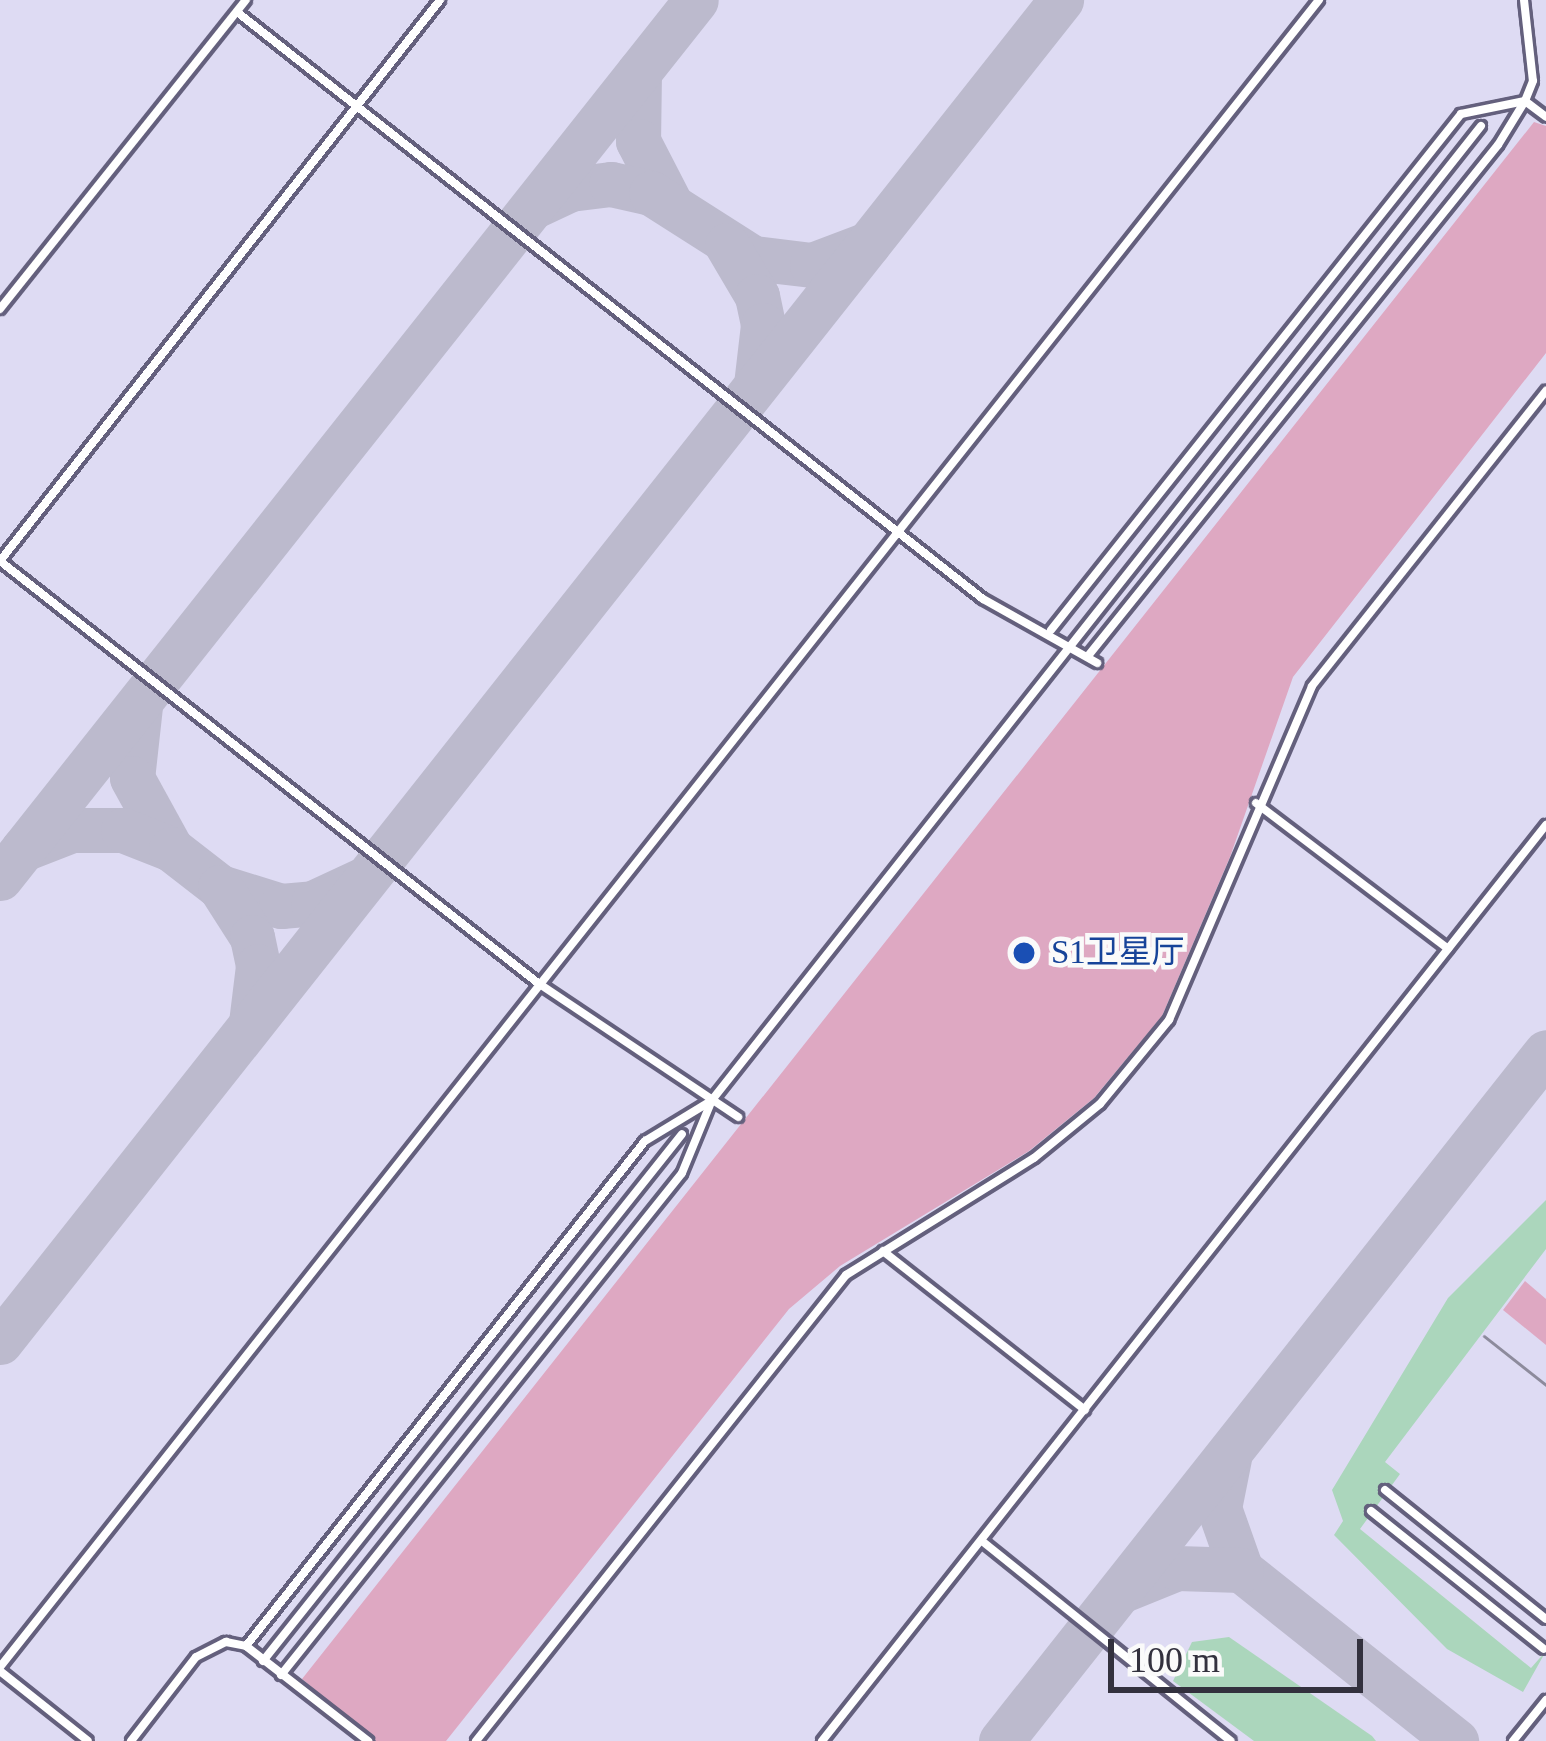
<!DOCTYPE html>
<html>
<head>
<meta charset="utf-8">
<style>
	body { margin:0 }
	#map { position:relative; width:1546px; height:1741px; overflow:hidden; background:#eceafe; font-family:"Times New Roman","Noto Sans SC",serif }
	div>[style] { position:absolute }
	.built>* { inset:0; background:#dedbf3 }
	.green>* { inset:0; background:#abd6bc }
	.taxiway>* { height:45px; margin:-22.5px; padding:0 22.5px; transform-origin:22.5px; border-radius:22.5px; background:#bcbacd }
	.building>* { inset:0; background:#dea8c2 }
	.roads { filter:drop-shadow(3px 0 #64607d) drop-shadow(-3px 0 #64607d) drop-shadow(0 3px #64607d) drop-shadow(0 -3px #64607d) }
	.service>* { height:8px; margin:-4px; padding:0 4px; transform-origin:4px; border-radius:4px; background:#fff }
	.tram>* { height:3px; margin:-1.5px; padding:0 1.5px; transform-origin:1.5px; border-radius:1.5px; background:#8d8b9c }
	.dots>* { width:33px; height:33px; translate:-50% -50%; box-sizing:border-box; border:6px solid #fafafa; border-radius:50% }
	span { translate:-50% -50%; white-space:nowrap; text-align:center; line-height:1.15; -webkit-text-stroke:9px #fafafa; paint-order:stroke }
	.transit-label { font-size:33px; color:#164399 }
	.left { translate:0 -50%; text-align:left }
	.scale { position:absolute; left:1108px; top:1639px; width:255px; height:54px; box-sizing:border-box; border:6px solid #33313e; border-top:0; padding-left:15px; font-size:36px; line-height:42px; white-space:nowrap; color:#33313e; -webkit-text-stroke:9px #fafafa; paint-order:stroke }
</style>
</head>
<body>
<div id="map">
	<div class="built">
		<i style="clip-path:polygon(0 0,1546px 0,1546px 1741px,0 1741px)"></i>
	</div>
	<div class="green">
		<i style="clip-path:polygon(1546px 1200px,1546px 1249px,1385px 1462px,1400px 1474px,1360px 1529px,1531px 1668px,1546px 1651px,1523px 1692px,1447px 1649px,1334px 1535px,1343px 1521px,1332px 1490px,1448px 1298px)"></i>
		<i style="clip-path:polygon(1229px 1637px,1372px 1736px,1376px 1741px,1254px 1741px,1173px 1681px,1192px 1642px)"></i>
	</div>
	<div class="taxiway">
		<i style="left:639px;top:72px;width:69px;rotate:90.8deg"></i>
		<i style="left:638px;top:141px;width:70px;rotate:62.7deg"></i>
		<i style="left:534px;top:206px;width:40px;rotate:-25deg"></i>
		<i style="left:570px;top:189px;width:41px;rotate:-7deg"></i>
		<i style="left:611px;top:184px;width:41px;rotate:12.7deg"></i>
		<i style="left:651px;top:193px;width:121px;rotate:32.5deg"></i>
		<i style="left:753px;top:258px;width:59px;rotate:6.8deg"></i>
		<i style="left:812px;top:265px;width:60px;rotate:-20.6deg"></i>
		<i style="left:727px;top:245px;width:59px;rotate:59.5deg"></i>
		<i style="left:757px;top:296px;width:30px;rotate:78deg"></i>
		<i style="left:763px;top:325px;width:60px;rotate:96.7deg"></i>
		<i style="left:140px;top:706px;width:72px;rotate:96.3deg"></i>
		<i style="left:132px;top:778px;width:81px;rotate:61.2deg"></i>
		<i style="left:23px;top:849px;width:53px;rotate:-21.2deg"></i>
		<i style="left:72px;top:830px;width:51px"></i>
		<i style="left:123px;top:830px;width:52px;rotate:21.6deg"></i>
		<i style="left:171px;top:849px;width:62px;rotate:37.8deg"></i>
		<i style="left:220px;top:887px;width:64px;rotate:17.3deg"></i>
		<i style="left:281px;top:906px;width:32px;rotate:-5deg"></i>
		<i style="left:313px;top:903px;width:54px;rotate:-25.1deg"></i>
		<i style="left:0;top:878px;width:1120px;rotate:-51.6deg"></i>
		<i style="left:220px;top:887px;width:59px;rotate:57.4deg"></i>
		<i style="left:252px;top:937px;width:30px;rotate:78deg"></i>
		<i style="left:258px;top:966px;width:57px;rotate:97deg"></i>
		<i style="left:0;top:1342px;width:1711px;rotate:-51.67deg"></i>
		<i style="left:1229px;top:1458px;width:51px;rotate:101.3deg"></i>
		<i style="left:1219px;top:1508px;width:66px;rotate:70.5deg"></i>
		<i style="left:1241px;top:1570px;width:275px;rotate:38.5deg"></i>
		<i style="left:1123px;top:1590px;width:58px;rotate:-22.2deg"></i>
		<i style="left:1177px;top:1568px;width:64px;rotate:1.8deg"></i>
		<i style="left:1001px;top:1741px;width:878px;rotate:-51.66deg"></i>
	</div>
	<div class="building">
		<i style="clip-path:polygon(1534px 122px,1546px 126px,1546px 353px,1293px 677px,1230px 857px,1162px 1016px,1094px 1098px,1029px 1151px,840px 1266px,789px 1309px,446px 1741px,376px 1741px,302px 1679px)"></i>
		<i style="clip-path:polygon(1525px 1281px,1546px 1299px,1546px 1345px,1503px 1310px)"></i>
	</div>
	<div class="roads">
		<div class="service">
			<i style="left:440px;top:0;width:713px;rotate:128.11deg"></i>
			<i style="left:0;top:561px;width:684px;rotate:38.11deg"></i>
			<i style="left:538px;top:983px;width:241px;rotate:33.8deg"></i>
			<i style="left:1524px;top:0;width:81px;rotate:83.7deg"></i>
			<i style="left:1533px;top:81px;width:22px;rotate:112deg"></i>
			<i style="left:1525px;top:101px;width:26px;rotate:37deg"></i>
			<i style="left:237px;top:12px;width:949px;rotate:38.2deg"></i>
			<i style="left:983px;top:599px;width:131px;rotate:29.3deg"></i>
			<i style="left:0;top:309px;width:395px;rotate:-51.5deg"></i>
			<i style="left:1051px;top:630px;width:659px;rotate:-51.53deg"></i>
			<i style="left:1461px;top:114px;width:65px;rotate:-11.5deg"></i>
			<i style="left:1088px;top:656px;width:655px;rotate:-51.26deg"></i>
			<i style="left:1498px;top:145px;width:52px;rotate:-58.5deg"></i>
			<i style="left:1256px;top:803px;width:241px;rotate:37.2deg"></i>
			<i style="left:883px;top:1251px;width:257px;rotate:38.2deg"></i>
			<i style="left:1385px;top:1490px;width:206px;rotate:38.7deg"></i>
			<i style="left:1371px;top:1511px;width:221px;rotate:38.6deg"></i>
			<i style="left:982px;top:1541px;width:319px;rotate:38.8deg"></i>
			<i style="left:246px;top:1646px;width:644px;rotate:-51.69deg"></i>
			<i style="left:645px;top:1141px;width:77px;rotate:-31.2deg"></i>
			<i style="left:263px;top:1661px;width:673px;rotate:-51.51deg"></i>
			<i style="left:0;top:1667px;width:2126px;rotate:-51.65deg"></i>
			<i style="left:0;top:1671px;width:112px;rotate:38.5deg"></i>
			<i style="left:281px;top:1675px;width:642px;rotate:-51.38deg"></i>
			<i style="left:682px;top:1173px;width:79px;rotate:-67.7deg"></i>
			<i style="left:712px;top:1100px;width:1241px;rotate:-51.71deg"></i>
			<i style="left:131px;top:1741px;width:106px;rotate:-52.3deg"></i>
			<i style="left:196px;top:1657px;width:34px;rotate:-27deg"></i>
			<i style="left:226px;top:1642px;width:20px;rotate:11deg"></i>
			<i style="left:246px;top:1646px;width:155px;rotate:37.9deg"></i>
			<i style="left:476px;top:1741px;width:595px;rotate:-51.55deg"></i>
			<i style="left:846px;top:1275px;width:221px;rotate:-31.9deg"></i>
			<i style="left:1034px;top:1158px;width:85px;rotate:-39.3deg"></i>
			<i style="left:1100px;top:1104px;width:109px;rotate:-50.6deg"></i>
			<i style="left:1169px;top:1020px;width:363px;rotate:-66.8deg"></i>
			<i style="left:1312px;top:686px;width:377px;rotate:-51.6deg"></i>
			<i style="left:822px;top:1741px;width:1168px;rotate:-51.68deg"></i>
			<i style="left:1513px;top:1741px;width:53px;rotate:-51.2deg"></i>
		</div>
	</div>
	<div class="tram">
		<i style="left:1484px;top:1336px;width:79px;rotate:38.3deg"></i>
	</div>
	<div class="dots">
		<i style="left:1024px;top:953px;background:#1a4fb4"></i>
	</div>
	<div class="transit-label">
		<span class="left" style="left:1051px;top:953px">S1卫星厅</span>
	</div>
	<div class="scale">100 m</div>
</div>
</body>
</html>
